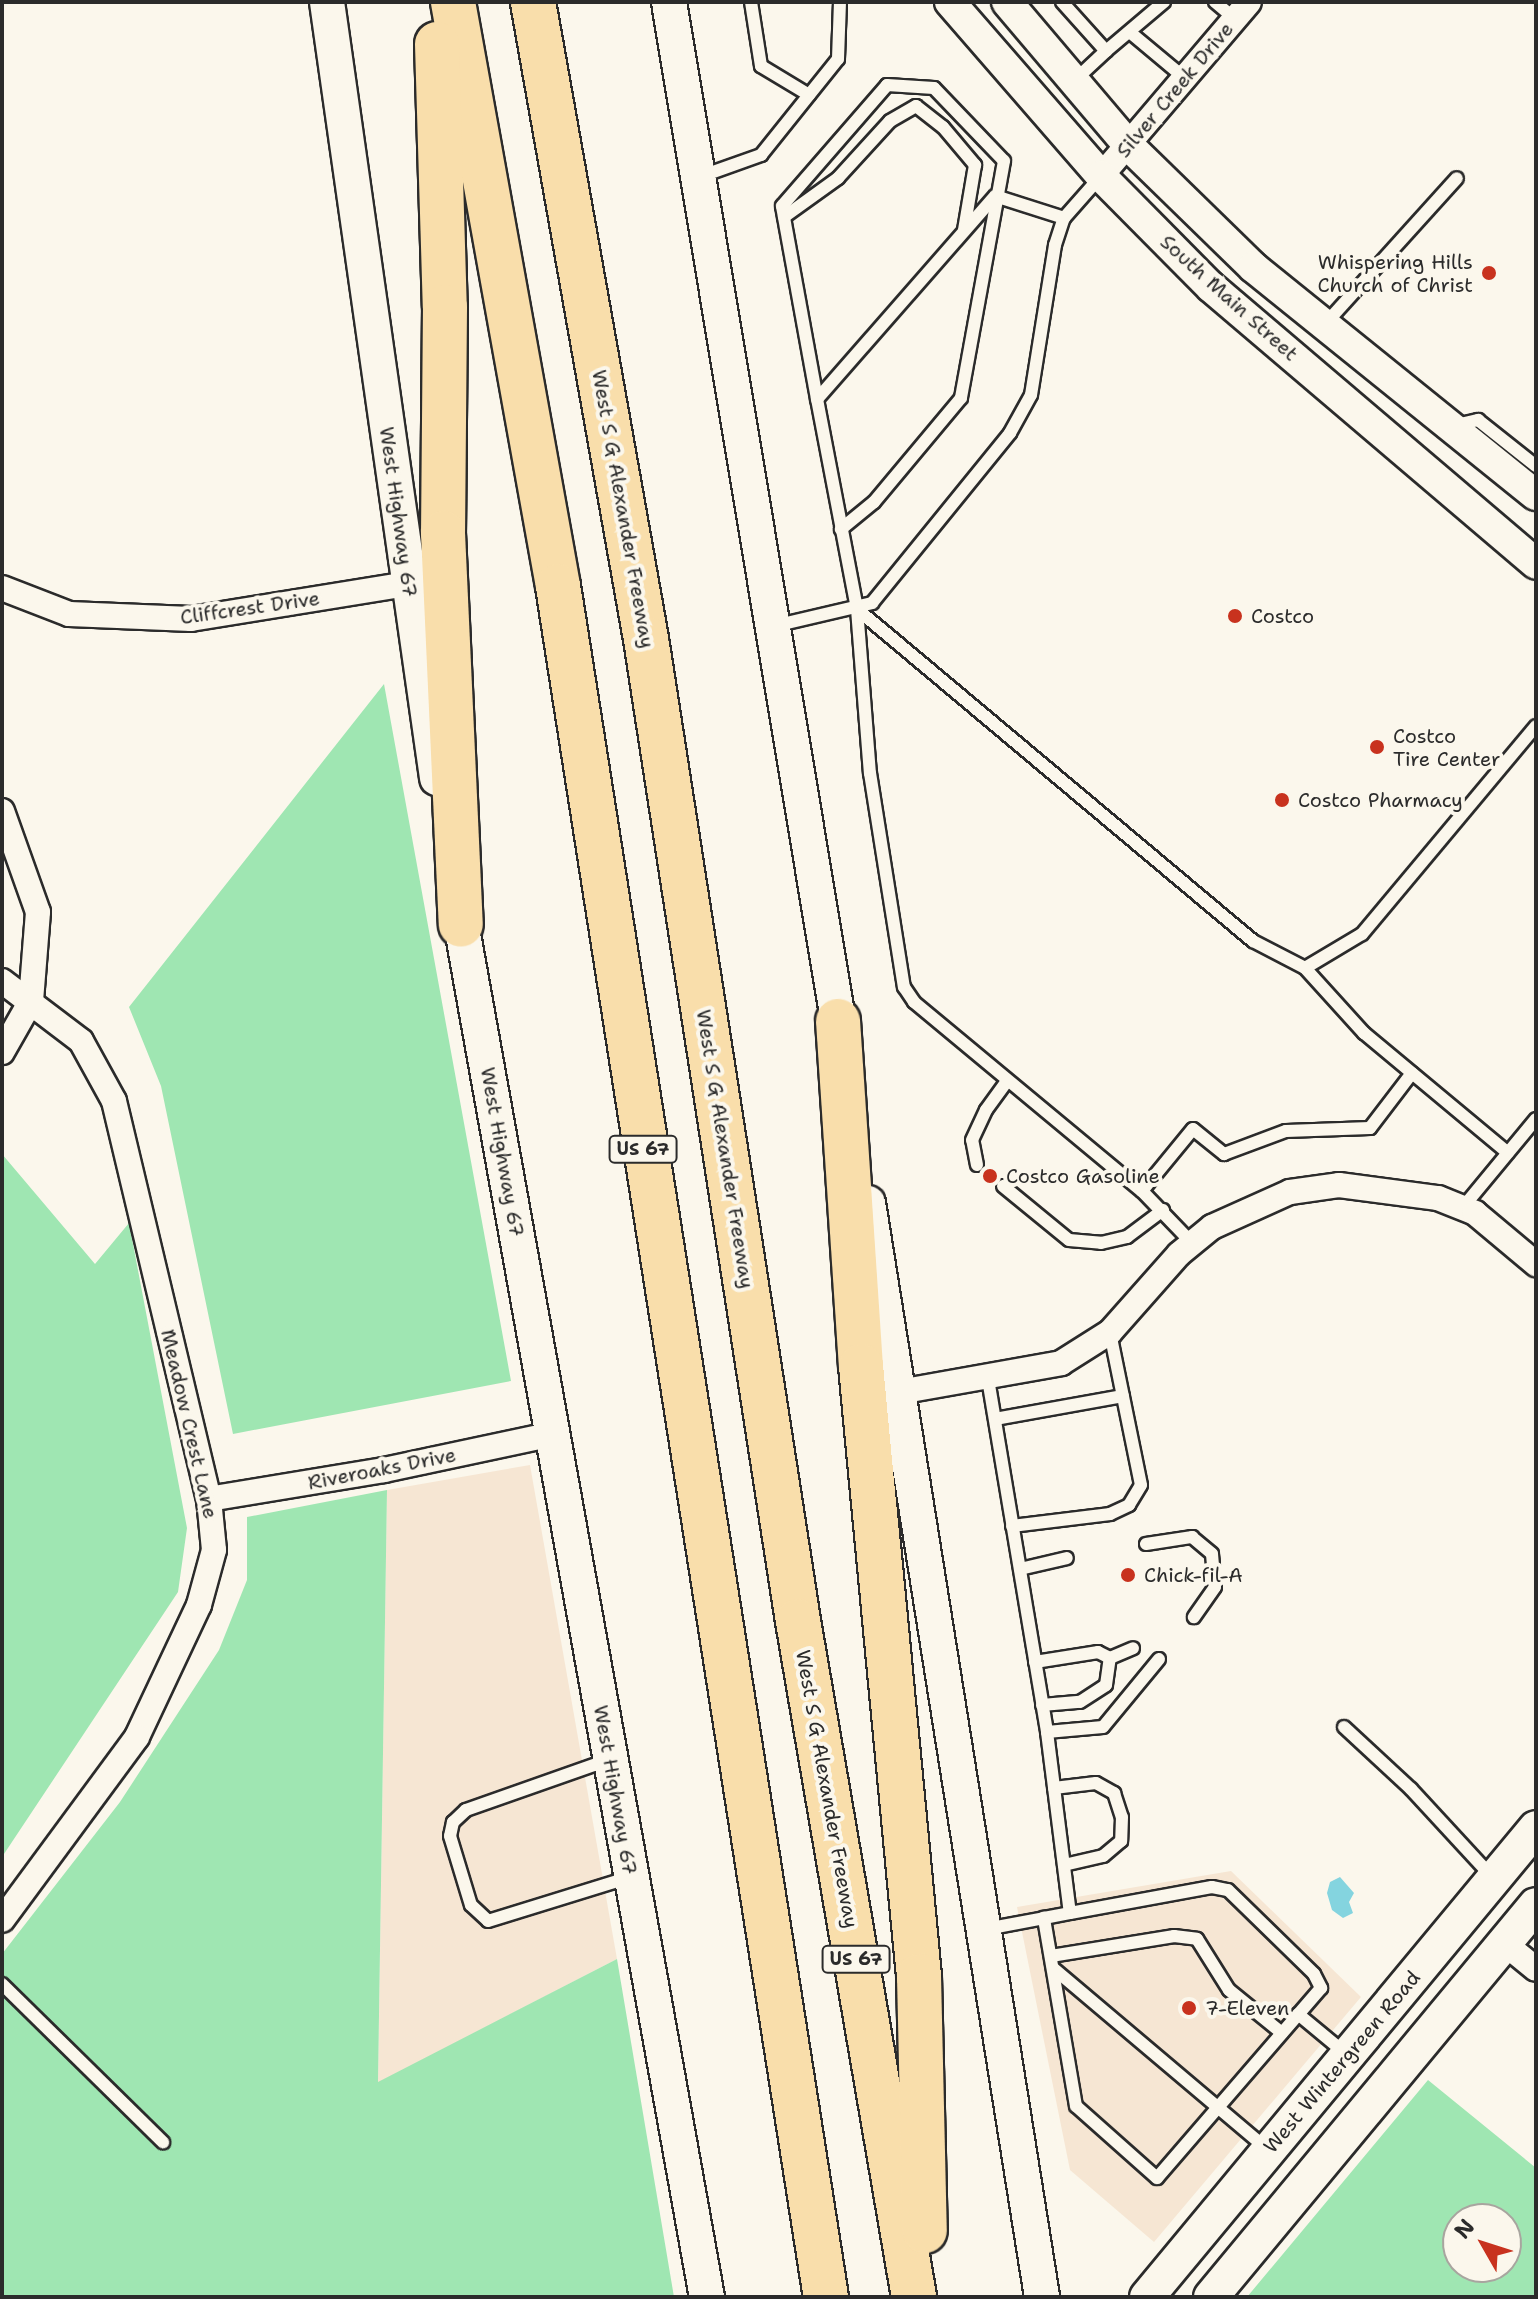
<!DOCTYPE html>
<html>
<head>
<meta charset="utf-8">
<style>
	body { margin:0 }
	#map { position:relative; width:1538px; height:2299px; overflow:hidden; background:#fbf7ec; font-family:"Shantell Sans",sans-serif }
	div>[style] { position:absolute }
	.built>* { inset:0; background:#f6e6d3 }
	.green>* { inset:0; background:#9fe6b2 }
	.water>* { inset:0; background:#84d4df }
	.roads { filter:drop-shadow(2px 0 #2b2b2b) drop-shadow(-2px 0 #2b2b2b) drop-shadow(0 2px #2b2b2b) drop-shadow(0 -2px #2b2b2b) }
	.service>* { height:12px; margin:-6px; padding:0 6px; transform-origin:6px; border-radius:6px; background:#fbf7ec }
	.minor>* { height:24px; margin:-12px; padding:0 12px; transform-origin:12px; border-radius:12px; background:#fbf7ec }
	.tertiary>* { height:30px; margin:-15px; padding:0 15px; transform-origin:15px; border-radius:15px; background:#fbf7ec }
	.secondary>* { height:34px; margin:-17px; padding:0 17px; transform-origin:17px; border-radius:17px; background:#fbf7ec }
	.motorway>* { height:44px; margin:-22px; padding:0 22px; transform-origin:22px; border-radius:22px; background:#f9deab }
	.dots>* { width:22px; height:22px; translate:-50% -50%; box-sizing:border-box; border:4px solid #fbf7ec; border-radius:50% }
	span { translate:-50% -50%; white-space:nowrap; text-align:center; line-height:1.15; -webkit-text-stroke:8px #fbf7ec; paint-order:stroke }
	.shield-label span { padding:2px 6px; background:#fbf7ec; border:2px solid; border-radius:6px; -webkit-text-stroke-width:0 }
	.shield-label { font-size:18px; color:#2b2b2b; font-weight:700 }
	.street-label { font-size:20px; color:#2b2b2b }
	.poi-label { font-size:20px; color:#2b2b2b }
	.right { translate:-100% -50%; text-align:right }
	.left { translate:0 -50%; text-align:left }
	.frame { position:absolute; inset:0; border:4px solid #2b2b2b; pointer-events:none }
	.north { position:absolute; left:1442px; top:2203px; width:80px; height:80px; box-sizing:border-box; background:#fbf7ec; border:2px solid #a8a59f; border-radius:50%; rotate:309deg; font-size:22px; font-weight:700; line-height:32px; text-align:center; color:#2b2b2b }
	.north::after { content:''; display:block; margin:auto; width:28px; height:36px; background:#c8321e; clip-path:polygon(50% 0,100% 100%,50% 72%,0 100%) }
</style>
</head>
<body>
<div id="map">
	<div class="built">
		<i style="clip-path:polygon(530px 1465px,617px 1959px,378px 2083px,387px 1490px)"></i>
		<i style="clip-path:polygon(1231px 1871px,1361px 1997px,1154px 2242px,1070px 2170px,1017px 1907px)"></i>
	</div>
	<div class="green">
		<i style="clip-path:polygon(384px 684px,511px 1381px,233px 1434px,161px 1086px,129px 1007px)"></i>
		<i style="clip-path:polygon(2px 1154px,95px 1264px,129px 1223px,187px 1528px,178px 1592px,2px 1857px)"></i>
		<i style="clip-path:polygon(387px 1490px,378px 2082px,617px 1959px,674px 2297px,2px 2297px,2px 1954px,120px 1802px,219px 1650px,247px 1580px,247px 1517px)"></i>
		<i style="clip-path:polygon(evenodd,1428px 2080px,1536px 2168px,1536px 2297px,1247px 2297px,1428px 2080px,1458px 2219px,1506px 2219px,1506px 2267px,1458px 2267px,1458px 2219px)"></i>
	</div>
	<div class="water">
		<i style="clip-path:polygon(1340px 1877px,1354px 1893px,1349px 1902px,1353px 1913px,1343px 1918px,1332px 1910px,1327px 1893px,1330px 1882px)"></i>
	</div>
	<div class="roads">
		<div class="service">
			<i style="left:751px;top:2px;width:65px;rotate:81.1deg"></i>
			<i style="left:761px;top:66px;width:56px;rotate:31.1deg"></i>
			<i style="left:1062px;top:2px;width:66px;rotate:48.1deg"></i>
			<i style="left:1106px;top:51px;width:42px;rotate:136.9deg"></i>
			<i style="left:1215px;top:2px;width:26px;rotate:40deg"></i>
			<i style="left:1132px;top:34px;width:70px;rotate:39.8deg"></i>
			<i style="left:1106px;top:51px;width:76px;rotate:-40.2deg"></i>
			<i style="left:702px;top:176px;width:63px;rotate:-19.6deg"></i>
			<i style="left:761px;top:155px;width:123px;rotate:-51.3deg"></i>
			<i style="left:838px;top:59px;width:57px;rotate:-88deg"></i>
			<i style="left:784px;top:217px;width:67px;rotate:-35.8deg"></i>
			<i style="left:838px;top:178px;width:77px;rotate:-47.6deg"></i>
			<i style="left:890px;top:121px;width:30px;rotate:-30deg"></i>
			<i style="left:916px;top:106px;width:34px;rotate:38deg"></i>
			<i style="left:943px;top:127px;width:50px;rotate:49.9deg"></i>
			<i style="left:975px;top:165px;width:66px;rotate:99.6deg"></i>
			<i style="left:1064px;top:218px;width:72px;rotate:-162.3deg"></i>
			<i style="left:995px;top:196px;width:270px;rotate:131.2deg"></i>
			<i style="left:817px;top:399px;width:214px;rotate:79.2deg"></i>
			<i style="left:857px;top:609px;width:165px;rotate:85.5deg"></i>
			<i style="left:870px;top:773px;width:217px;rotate:81deg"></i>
			<i style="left:904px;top:987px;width:18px;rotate:56deg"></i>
			<i style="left:914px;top:1002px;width:296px;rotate:39.7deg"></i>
			<i style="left:1142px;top:1191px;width:72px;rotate:46.1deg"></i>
			<i style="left:1326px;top:323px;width:195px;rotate:-47.9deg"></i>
			<i style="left:817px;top:399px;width:196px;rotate:-100.3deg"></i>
			<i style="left:782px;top:206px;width:160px;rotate:-49deg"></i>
			<i style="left:887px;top:85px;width:47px;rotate:3.7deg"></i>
			<i style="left:934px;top:88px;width:101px;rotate:46.2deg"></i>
			<i style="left:1004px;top:161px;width:241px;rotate:100.3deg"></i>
			<i style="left:961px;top:398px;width:136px;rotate:129.9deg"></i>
			<i style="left:874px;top:502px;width:43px;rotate:140.7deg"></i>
			<i style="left:1456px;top:425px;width:23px;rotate:-13deg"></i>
			<i style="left:1478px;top:420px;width:74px;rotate:38.4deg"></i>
			<i style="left:857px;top:609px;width:517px;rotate:39.98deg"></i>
			<i style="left:1253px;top:941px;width:59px;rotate:27.4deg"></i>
			<i style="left:1305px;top:968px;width:88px;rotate:47.8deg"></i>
			<i style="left:1364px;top:1033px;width:187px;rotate:39.8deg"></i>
			<i style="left:774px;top:626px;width:101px;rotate:-13.2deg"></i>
			<i style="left:872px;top:603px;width:219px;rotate:-50.9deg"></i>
			<i style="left:1010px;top:433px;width:43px;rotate:-61.1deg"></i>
			<i style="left:1031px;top:395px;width:152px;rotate:-80.9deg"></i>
			<i style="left:1055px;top:245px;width:28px;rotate:-72deg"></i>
			<i style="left:1064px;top:218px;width:56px;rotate:-48.6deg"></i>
			<i style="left:1305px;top:968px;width:66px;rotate:-30.8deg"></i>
			<i style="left:1362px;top:934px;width:271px;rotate:-50.1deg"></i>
			<i style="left:977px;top:1165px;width:25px;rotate:-101deg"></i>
			<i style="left:972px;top:1140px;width:33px;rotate:-65deg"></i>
			<i style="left:986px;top:1110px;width:36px;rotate:-54deg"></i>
			<i style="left:1003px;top:1186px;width:85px;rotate:39.3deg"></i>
			<i style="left:1069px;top:1240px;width:32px;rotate:5deg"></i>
			<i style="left:1101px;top:1243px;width:27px;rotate:-13deg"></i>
			<i style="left:1127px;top:1237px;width:45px;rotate:-36.9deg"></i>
			<i style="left:1142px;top:1191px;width:80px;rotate:-50.6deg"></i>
			<i style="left:1193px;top:1129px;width:40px;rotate:39deg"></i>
			<i style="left:1224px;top:1154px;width:66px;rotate:-20.4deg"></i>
			<i style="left:1286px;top:1131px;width:84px;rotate:-2deg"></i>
			<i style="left:1370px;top:1128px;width:69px;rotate:-52.6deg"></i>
			<i style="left:1464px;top:1206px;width:113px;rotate:-50.4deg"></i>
			<i style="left:988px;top:1379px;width:358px;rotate:80.5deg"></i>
			<i style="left:1047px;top:1732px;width:182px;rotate:82.8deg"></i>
			<i style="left:995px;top:1419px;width:130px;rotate:-10.2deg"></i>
			<i style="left:1012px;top:1526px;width:99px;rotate:-7deg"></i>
			<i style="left:1110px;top:1514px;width:21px;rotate:-25deg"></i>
			<i style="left:1129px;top:1505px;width:23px;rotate:-59deg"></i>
			<i style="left:1141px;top:1485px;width:156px;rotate:-101.5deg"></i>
			<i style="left:1146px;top:1544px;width:47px;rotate:-8.7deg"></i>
			<i style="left:1192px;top:1537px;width:26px;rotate:40deg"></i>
			<i style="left:1212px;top:1554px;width:33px;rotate:85deg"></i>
			<i style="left:1215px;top:1587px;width:37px;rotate:125deg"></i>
			<i style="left:1020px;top:1569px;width:48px;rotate:-13.2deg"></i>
			<i style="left:1035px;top:1662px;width:64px;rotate:-9deg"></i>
			<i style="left:1098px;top:1652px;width:13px;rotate:27deg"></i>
			<i style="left:1042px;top:1705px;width:38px;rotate:-5deg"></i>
			<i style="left:1080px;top:1702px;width:31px;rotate:-33deg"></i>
			<i style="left:1106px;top:1685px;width:27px;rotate:-82deg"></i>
			<i style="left:1110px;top:1658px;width:25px;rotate:-23deg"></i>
			<i style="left:1344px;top:1727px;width:91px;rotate:42.8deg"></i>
			<i style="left:1411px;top:1789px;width:121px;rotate:47.3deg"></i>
			<i style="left:1047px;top:1732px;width:56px;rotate:-5.1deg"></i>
			<i style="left:1103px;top:1727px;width:88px;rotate:-50.5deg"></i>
			<i style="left:608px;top:1760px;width:151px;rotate:160.6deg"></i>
			<i style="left:466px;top:1810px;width:18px;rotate:137deg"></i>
			<i style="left:453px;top:1822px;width:14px;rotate:102deg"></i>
			<i style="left:450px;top:1836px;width:72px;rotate:73.1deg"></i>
			<i style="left:471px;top:1905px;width:23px;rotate:43deg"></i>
			<i style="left:488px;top:1921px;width:149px;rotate:-17.2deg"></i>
			<i style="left:1054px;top:1788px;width:42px;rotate:-6.8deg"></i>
			<i style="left:1096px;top:1783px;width:21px;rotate:29deg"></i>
			<i style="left:1114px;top:1793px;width:25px;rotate:72deg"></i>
			<i style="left:1122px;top:1817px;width:24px;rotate:92deg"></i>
			<i style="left:1121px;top:1841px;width:23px;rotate:140deg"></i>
			<i style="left:1103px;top:1856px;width:40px;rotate:167deg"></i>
			<i style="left:986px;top:1929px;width:59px;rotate:-10.7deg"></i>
			<i style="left:1044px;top:1918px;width:26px;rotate:-11deg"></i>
			<i style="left:1070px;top:1913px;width:144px;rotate:-10.4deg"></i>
			<i style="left:1212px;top:1887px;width:16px;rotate:11deg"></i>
			<i style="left:1228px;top:1890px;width:120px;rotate:44.3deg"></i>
			<i style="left:1314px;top:1974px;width:16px;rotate:63deg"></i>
			<i style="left:1321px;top:1988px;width:251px;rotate:130.8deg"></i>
			<i style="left:1157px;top:2178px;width:108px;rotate:-138.4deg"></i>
			<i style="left:1076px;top:2106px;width:191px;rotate:-99.7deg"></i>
			<i style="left:1051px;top:1956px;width:125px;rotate:-9.2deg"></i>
			<i style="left:1174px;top:1936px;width:23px;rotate:7deg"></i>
			<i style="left:1197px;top:1939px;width:60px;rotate:57.9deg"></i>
			<i style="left:1229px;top:1990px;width:68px;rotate:39.1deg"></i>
			<i style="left:1053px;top:1968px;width:280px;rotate:40.2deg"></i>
			<i style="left:2px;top:1984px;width:226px;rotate:44.5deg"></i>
			<i style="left:1298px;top:2014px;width:61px;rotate:39.7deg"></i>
		</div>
		<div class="minor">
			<i style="left:1101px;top:176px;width:228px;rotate:-49.6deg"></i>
			<i style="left:2px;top:588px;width:72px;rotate:21.2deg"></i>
			<i style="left:69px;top:614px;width:122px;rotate:2.3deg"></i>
			<i style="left:191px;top:619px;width:219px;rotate:-9.2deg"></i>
			<i style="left:2px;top:811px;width:107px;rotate:70.4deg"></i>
			<i style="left:38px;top:912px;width:89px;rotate:94.5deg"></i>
			<i style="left:31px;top:1001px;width:59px;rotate:119.6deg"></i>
			<i style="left:2px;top:981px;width:99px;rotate:37.2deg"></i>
			<i style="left:81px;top:1041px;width:68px;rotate:61.2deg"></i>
			<i style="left:114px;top:1101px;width:409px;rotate:76.6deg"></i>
			<i style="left:209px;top:1499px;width:51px;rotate:84.4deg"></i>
			<i style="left:214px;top:1550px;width:57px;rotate:105.3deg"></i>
			<i style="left:199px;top:1605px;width:146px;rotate:115.2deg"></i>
			<i style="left:137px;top:1737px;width:227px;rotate:126.4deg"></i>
			<i style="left:899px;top:1392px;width:165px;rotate:-10.1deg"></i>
			<i style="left:1061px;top:1363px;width:58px;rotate:-32.3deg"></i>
			<i style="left:1110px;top:1332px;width:104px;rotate:-48.5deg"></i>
			<i style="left:1179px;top:1254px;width:43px;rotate:-39.3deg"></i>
			<i style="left:1212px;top:1227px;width:85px;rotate:-24.2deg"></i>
			<i style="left:1290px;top:1192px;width:49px;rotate:-8.1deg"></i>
			<i style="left:1339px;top:1185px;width:100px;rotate:7.5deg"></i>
			<i style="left:1438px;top:1198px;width:40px;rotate:22deg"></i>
			<i style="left:1475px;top:1213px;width:80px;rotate:39.9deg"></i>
			<i style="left:209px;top:1499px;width:177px;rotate:-9.4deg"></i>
			<i style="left:384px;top:1470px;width:173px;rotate:-12deg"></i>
			<i style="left:1504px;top:1943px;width:41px;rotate:39.1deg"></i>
		</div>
		<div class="tertiary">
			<i style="left:950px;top:2px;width:230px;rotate:49deg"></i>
			<i style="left:1101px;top:176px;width:156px;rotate:45.3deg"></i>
			<i style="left:1211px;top:287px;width:427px;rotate:40.4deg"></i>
			<i style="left:1007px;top:2px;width:190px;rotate:49.7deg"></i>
			<i style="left:1130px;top:147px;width:172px;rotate:44.3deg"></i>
			<i style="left:1253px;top:267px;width:363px;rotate:38.9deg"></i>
		</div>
		<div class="secondary">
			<i style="left:327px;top:2px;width:784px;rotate:81.93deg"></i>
			<i style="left:669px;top:2px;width:1056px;rotate:80.57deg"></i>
			<i style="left:457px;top:901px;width:1418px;rotate:79.85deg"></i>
			<i style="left:868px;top:1203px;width:1108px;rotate:80.96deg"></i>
			<i style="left:1147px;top:2297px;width:609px;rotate:-50.33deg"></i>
			<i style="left:1211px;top:2297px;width:509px;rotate:-50.34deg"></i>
		</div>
		<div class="motorway">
			<i style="left:453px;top:2px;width:593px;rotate:79.81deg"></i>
			<i style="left:558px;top:586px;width:1732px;rotate:81.1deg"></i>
			<i style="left:533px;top:2px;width:647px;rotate:79.94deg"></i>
			<i style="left:646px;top:639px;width:994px;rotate:81.2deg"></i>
			<i style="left:798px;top:1621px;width:686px;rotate:80.26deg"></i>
			<i style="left:437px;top:44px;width:263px;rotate:88.3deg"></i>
			<i style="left:445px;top:307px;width:226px;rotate:90.5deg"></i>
			<i style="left:443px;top:533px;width:392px;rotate:87.4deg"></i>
			<i style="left:838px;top:1021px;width:346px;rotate:86.2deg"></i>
			<i style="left:861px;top:1366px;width:613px;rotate:84.57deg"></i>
			<i style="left:919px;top:1976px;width:255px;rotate:88.7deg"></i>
		</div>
	</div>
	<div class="dots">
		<i style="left:1489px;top:273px;background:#c8321e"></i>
		<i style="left:1235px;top:616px;background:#c8321e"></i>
		<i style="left:1377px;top:747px;background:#c8321e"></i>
		<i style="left:1282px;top:800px;background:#c8321e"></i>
		<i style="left:990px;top:1176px;background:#c8321e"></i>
		<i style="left:1128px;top:1575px;background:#c8321e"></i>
		<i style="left:1189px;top:2008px;background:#c8321e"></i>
	</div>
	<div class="shield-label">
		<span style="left:643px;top:1149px">US 67</span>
		<span style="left:856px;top:1959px">US 67</span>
	</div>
	<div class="street-label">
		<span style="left:1175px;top:90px;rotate:-50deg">Silver Creek Drive</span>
		<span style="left:1229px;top:298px;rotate:42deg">South Main Street</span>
		<span style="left:623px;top:509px;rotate:80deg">West S G Alexander Freeway</span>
		<span style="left:398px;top:512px;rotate:82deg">West Highway 67</span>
		<span style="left:250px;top:608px;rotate:-8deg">Cliffcrest Drive</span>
		<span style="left:725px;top:1149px;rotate:81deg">West S G Alexander Freeway</span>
		<span style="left:502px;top:1152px;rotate:80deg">West Highway 67</span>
		<span style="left:189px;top:1424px;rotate:77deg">Meadow Crest Lane</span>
		<span style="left:382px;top:1469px;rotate:-11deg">Riveroaks Drive</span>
		<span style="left:827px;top:1789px;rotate:80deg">West S G Alexander Freeway</span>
		<span style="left:615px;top:1790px;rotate:80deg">West Highway 67</span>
		<span style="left:1342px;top:2062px;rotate:-50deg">West Wintergreen Road</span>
	</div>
	<div class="poi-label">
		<span class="right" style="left:1473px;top:274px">Whispering Hills<br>Church of Christ</span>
		<span class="left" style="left:1251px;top:616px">Costco</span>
		<span class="left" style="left:1393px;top:748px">Costco<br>Tire Center</span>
		<span class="left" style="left:1298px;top:800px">Costco Pharmacy</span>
		<span class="left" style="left:1006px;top:1176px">Costco Gasoline</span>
		<span class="left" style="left:1144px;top:1575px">Chick-fil-A</span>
		<span class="left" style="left:1205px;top:2008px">7-Eleven</span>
	</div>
	<div class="frame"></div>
	<div class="north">N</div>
</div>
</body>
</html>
